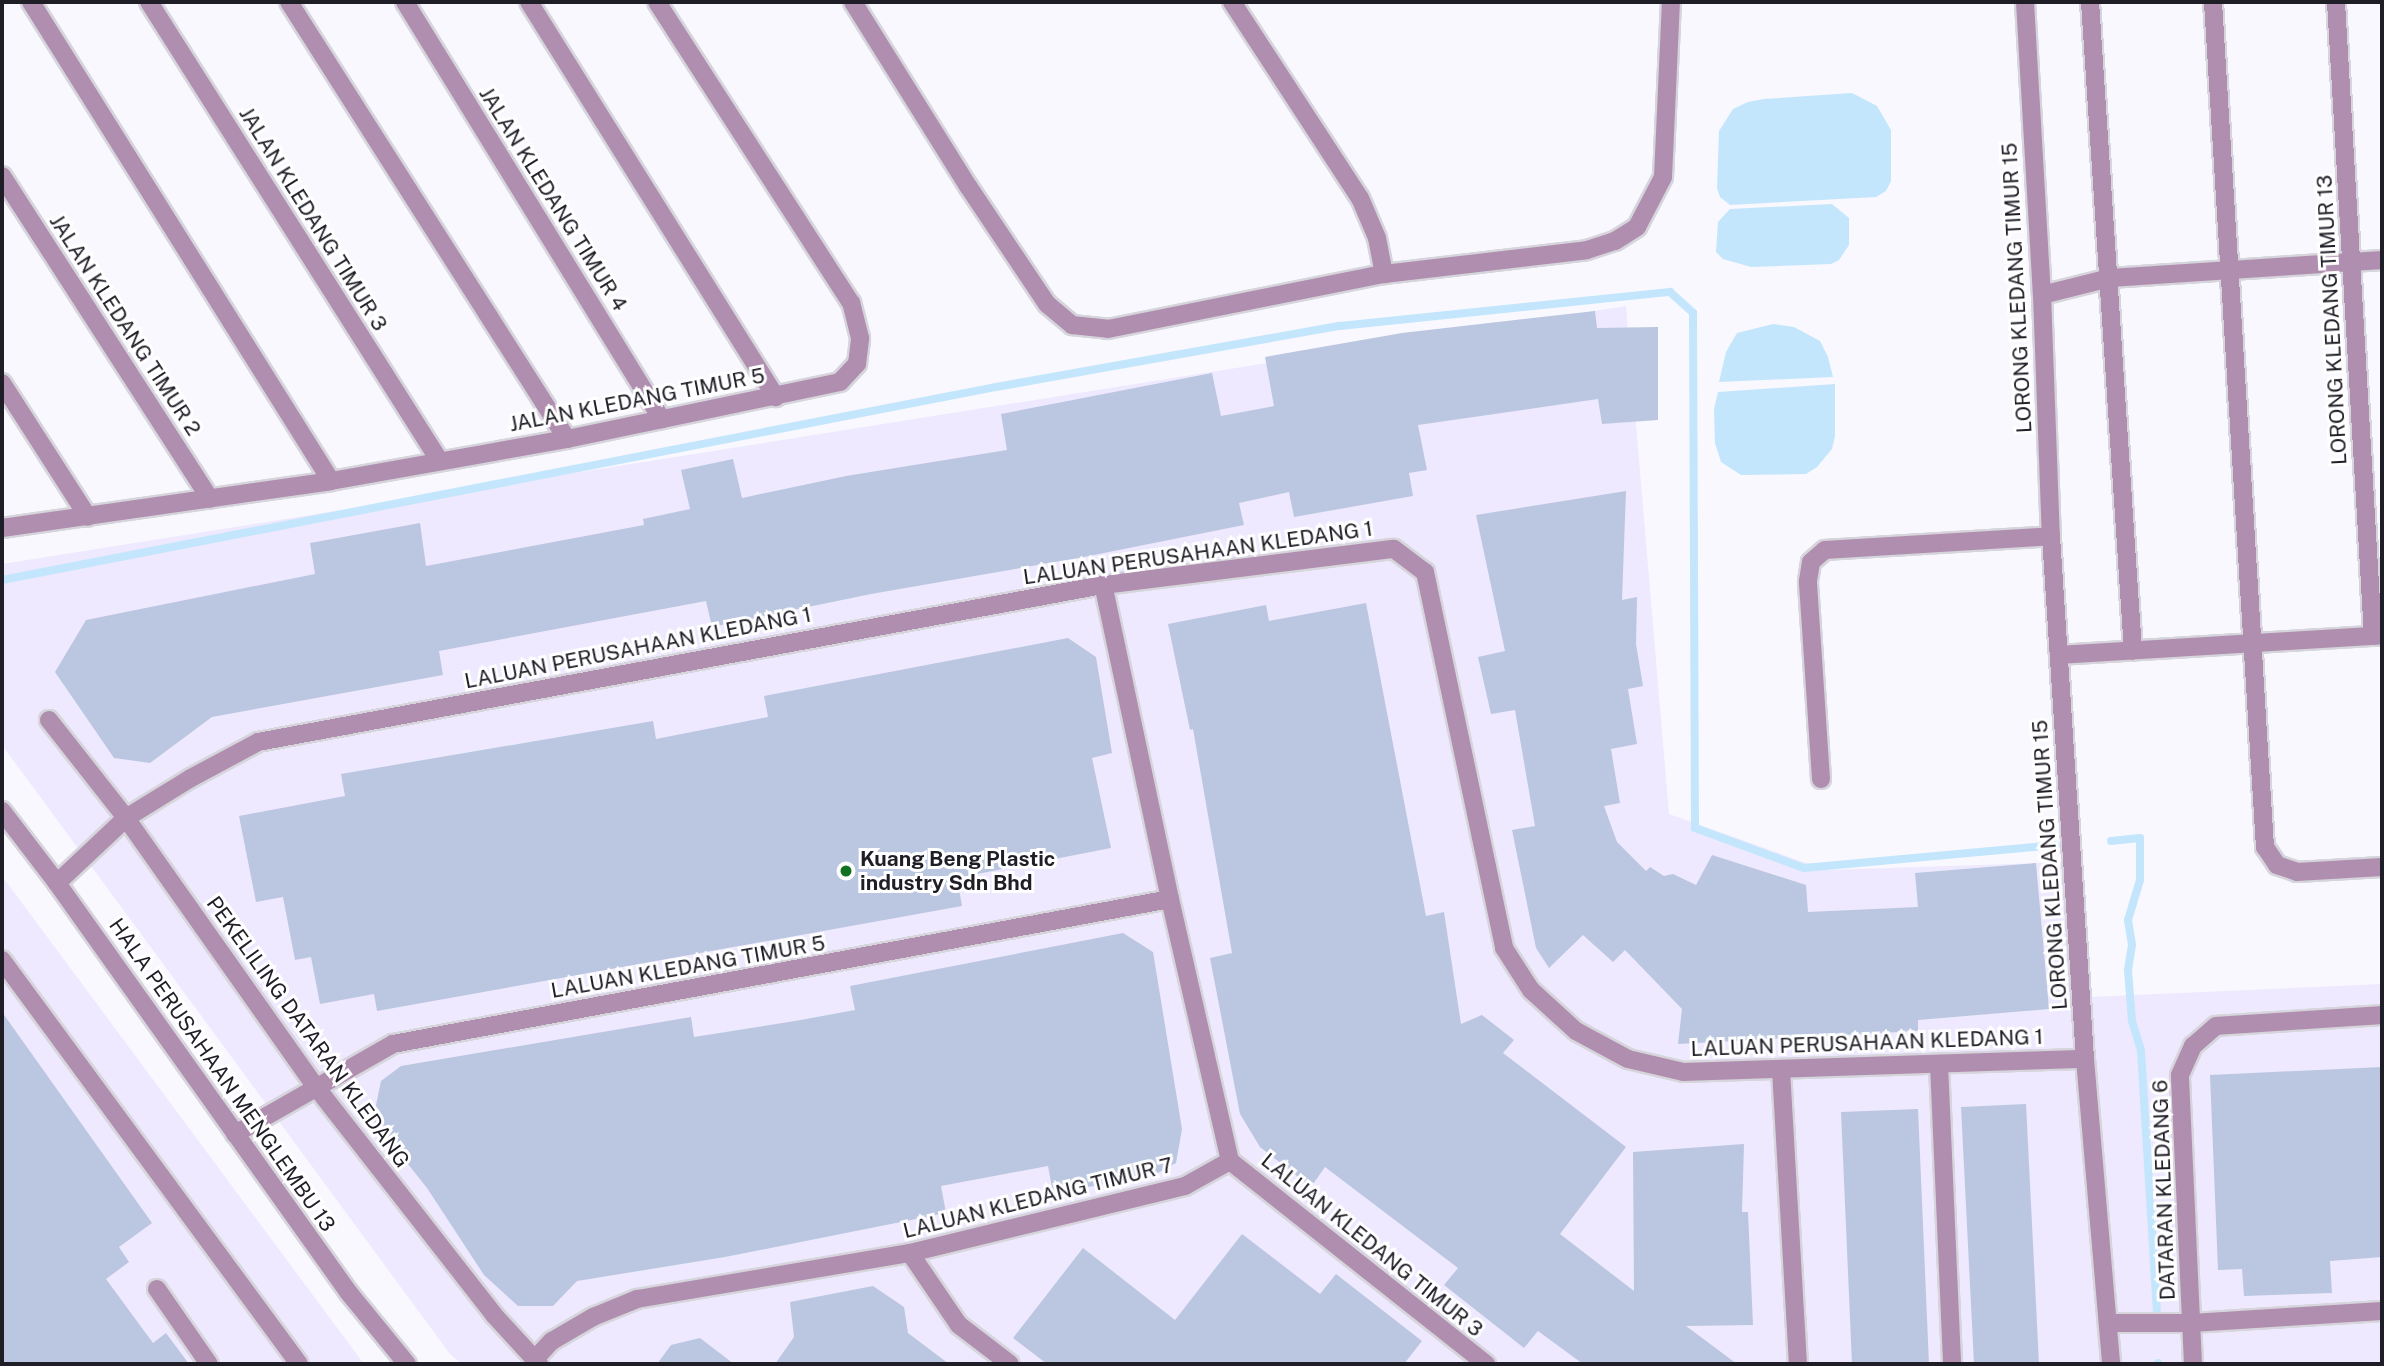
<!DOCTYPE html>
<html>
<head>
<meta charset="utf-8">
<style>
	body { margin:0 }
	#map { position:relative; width:2384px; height:1366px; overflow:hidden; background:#f9f8fe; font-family:"Public Sans",sans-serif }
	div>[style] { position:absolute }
	.built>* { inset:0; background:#eee9fe }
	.water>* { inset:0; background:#c3e6fc }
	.stream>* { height:8px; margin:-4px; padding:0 4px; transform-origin:4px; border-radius:4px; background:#c3e6fc }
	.building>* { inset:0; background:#bbc7e0 }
	.roads { filter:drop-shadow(2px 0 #d6d5db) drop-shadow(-2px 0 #d6d5db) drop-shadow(0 2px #d6d5db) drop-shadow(0 -2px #d6d5db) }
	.minor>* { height:18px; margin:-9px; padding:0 9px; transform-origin:9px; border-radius:9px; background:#b08eb0 }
	.dots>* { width:19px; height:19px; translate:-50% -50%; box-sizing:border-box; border:4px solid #fff; border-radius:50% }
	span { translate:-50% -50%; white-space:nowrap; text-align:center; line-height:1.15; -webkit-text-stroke:6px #fff; paint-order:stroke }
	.street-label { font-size:21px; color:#1f1d26 }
	.poi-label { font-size:21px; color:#1f1d26; font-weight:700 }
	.left { translate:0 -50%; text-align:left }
	.frame { position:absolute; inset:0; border:4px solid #1f1d26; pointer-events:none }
</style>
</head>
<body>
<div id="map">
	<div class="built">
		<i style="clip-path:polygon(1626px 306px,1669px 814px,1826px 870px,2073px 862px,2090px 997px,2382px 984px,2382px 1364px,462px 1364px,450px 1354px,2px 745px,2px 564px)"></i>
		<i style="clip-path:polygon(2px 876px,364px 1364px,2px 1364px)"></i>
	</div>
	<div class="water">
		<i style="clip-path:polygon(1852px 93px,1877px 106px,1891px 130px,1891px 181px,1886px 191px,1876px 197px,1730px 205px,1720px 197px,1717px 188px,1719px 131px,1733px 109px,1748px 102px,1764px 99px)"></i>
		<i style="clip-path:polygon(1832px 204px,1849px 218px,1849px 245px,1839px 260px,1831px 264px,1751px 267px,1723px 259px,1716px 252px,1718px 222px,1730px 209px)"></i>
		<i style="clip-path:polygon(1773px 324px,1794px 327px,1820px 341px,1828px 357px,1833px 377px,1719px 382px,1726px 352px,1737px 333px)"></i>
		<i style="clip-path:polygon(1835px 384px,1835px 436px,1832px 449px,1817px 467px,1806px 474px,1741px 475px,1721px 462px,1715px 443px,1714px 409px,1718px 392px)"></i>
	</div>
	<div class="stream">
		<i style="left:2px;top:580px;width:1013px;rotate:-10.99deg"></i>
		<i style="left:996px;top:387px;width:349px;rotate:-10.1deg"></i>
		<i style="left:1340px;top:326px;width:332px;rotate:-5.9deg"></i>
		<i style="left:1670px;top:292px;width:31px;rotate:42deg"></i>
		<i style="left:1693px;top:313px;width:515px;rotate:89.78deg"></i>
		<i style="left:1695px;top:828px;width:116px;rotate:20.2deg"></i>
		<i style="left:1804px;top:868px;width:253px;rotate:-5.2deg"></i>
		<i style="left:2111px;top:841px;width:29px;rotate:-6deg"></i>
		<i style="left:2140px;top:838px;width:42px;rotate:90deg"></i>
		<i style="left:2140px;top:880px;width:42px;rotate:106.7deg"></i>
		<i style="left:2128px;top:920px;width:25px;rotate:81deg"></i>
		<i style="left:2132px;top:945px;width:25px;rotate:99deg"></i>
		<i style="left:2128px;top:970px;width:51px;rotate:85.5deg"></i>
		<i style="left:2132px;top:1021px;width:31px;rotate:73deg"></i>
		<i style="left:2141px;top:1051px;width:260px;rotate:86.5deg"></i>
		<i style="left:2158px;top:1364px;width:1px;rotate:-90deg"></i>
	</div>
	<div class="building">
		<i style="clip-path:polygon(1595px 311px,1597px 328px,1658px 327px,1658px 420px,1602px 424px,1598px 399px,1418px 425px,1427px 470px,1409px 473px,1413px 496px,1294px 517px,1289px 492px,1239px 503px,1244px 525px,1084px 557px,871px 594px,712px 627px,706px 601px,439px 651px,443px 675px,212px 717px,150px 763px,114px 758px,55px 672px,86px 620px,315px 574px,310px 543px,420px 523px,426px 566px,644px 525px,643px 519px,690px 509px,681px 470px,733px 459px,742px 498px,846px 476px,1007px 450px,1001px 414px,1212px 373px,1221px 416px,1274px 406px,1265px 357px,1402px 333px)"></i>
		<i style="clip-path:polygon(1626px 491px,1622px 600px,1637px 597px,1636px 644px,1643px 686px,1628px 689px,1637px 744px,1611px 749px,1620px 803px,1604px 806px,1617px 842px,1646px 871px,1650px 867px,1664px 876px,1673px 874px,1696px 885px,1712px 855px,1806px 885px,1808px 912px,1918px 907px,1915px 873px,2036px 863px,2049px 1009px,1918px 1020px,1918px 1031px,1678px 1044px,1682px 1009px,1625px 950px,1613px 962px,1583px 935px,1549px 968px,1536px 948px,1512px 830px,1535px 826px,1515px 710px,1491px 714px,1478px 657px,1505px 651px,1476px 515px)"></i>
		<i style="clip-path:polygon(1366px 603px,1426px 916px,1444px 912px,1461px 1024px,1482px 1015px,1514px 1040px,1503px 1053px,1626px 1147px,1560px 1234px,1634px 1291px,1633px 1152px,1744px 1144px,1742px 1212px,1748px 1212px,1753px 1325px,1686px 1326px,1737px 1364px,1583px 1364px,1538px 1331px,1524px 1348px,1444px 1285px,1458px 1268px,1325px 1167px,1311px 1187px,1260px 1147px,1240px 1114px,1210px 958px,1232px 953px,1193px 729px,1190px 730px,1168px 624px,1266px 605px,1269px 621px)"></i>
		<i style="clip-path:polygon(1068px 638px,1096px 657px,1112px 753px,1092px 758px,1111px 848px,957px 878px,962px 906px,377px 1011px,374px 994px,320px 1004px,311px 957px,295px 960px,283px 897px,256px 902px,239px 816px,345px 796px,341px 774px,653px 721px,656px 739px,768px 717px,764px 696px)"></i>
		<i style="clip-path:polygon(1123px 933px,1153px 952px,1182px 1129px,1176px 1163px,1152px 1176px,1053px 1193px,1048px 1166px,941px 1186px,946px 1213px,725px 1257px,577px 1281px,553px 1306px,518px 1306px,484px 1275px,427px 1188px,373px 1120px,381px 1081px,401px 1066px,691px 1017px,694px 1037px,795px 1021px,855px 1010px,850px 986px)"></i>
		<i style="clip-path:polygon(2px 1012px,152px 1223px,119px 1247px,129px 1262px,106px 1279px,153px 1343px,166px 1333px,189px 1364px,2px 1364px)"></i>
		<i style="clip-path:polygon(2382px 1067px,2382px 1257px,2330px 1261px,2332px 1293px,2244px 1296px,2242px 1269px,2218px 1270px,2210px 1075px)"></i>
		<i style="clip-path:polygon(2026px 1104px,2039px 1364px,1974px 1364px,1961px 1107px)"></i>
		<i style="clip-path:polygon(1918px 1109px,1929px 1364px,1852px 1364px,1841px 1112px)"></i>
		<i style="clip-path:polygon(1242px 1234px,1320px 1294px,1336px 1274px,1422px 1341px,1404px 1364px,1047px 1364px,1013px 1338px,1083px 1248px,1175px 1320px)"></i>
		<i style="clip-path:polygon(873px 1286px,904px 1307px,908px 1333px,949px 1364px,775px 1364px,794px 1337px,790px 1302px)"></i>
		<i style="clip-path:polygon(700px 1338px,734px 1364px,657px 1364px,671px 1345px)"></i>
	</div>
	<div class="roads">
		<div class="minor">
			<i style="left:31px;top:2px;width:565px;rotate:57.94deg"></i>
			<i style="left:149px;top:2px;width:542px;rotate:57.66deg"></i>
			<i style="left:289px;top:2px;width:518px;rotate:57.54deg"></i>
			<i style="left:405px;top:2px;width:490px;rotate:58.4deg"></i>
			<i style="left:529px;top:2px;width:466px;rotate:58deg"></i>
			<i style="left:853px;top:2px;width:217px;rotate:58deg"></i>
			<i style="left:968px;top:186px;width:142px;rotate:56.2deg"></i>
			<i style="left:1047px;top:304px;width:33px;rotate:40deg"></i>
			<i style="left:1072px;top:325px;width:36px;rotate:6deg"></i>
			<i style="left:1108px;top:329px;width:281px;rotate:-11.3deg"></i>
			<i style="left:1384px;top:274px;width:204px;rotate:-6.7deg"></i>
			<i style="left:1587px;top:250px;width:29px;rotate:-18deg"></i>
			<i style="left:1615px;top:241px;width:26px;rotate:-32deg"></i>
			<i style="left:1637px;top:227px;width:56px;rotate:-62.5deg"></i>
			<i style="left:1663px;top:177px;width:175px;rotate:-87.4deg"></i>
			<i style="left:1232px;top:2px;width:234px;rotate:56.9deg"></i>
			<i style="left:1360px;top:198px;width:43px;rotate:67deg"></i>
			<i style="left:1377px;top:238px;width:37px;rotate:79deg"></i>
			<i style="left:2025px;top:2px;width:293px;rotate:86.7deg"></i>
			<i style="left:2042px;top:295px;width:241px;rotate:87.9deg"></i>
			<i style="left:2051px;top:536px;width:524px;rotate:86.28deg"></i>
			<i style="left:2085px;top:1059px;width:306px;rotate:85.1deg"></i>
			<i style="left:2090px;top:2px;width:650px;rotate:86.21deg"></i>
			<i style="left:2213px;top:2px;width:847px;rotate:86.48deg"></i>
			<i style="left:2265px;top:847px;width:22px;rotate:56deg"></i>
			<i style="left:2277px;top:865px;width:21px;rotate:19deg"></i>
			<i style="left:2297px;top:872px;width:85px;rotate:-3.4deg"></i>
			<i style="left:2336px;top:2px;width:635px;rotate:86.66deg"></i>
			<i style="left:2px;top:176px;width:384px;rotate:57.2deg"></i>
			<i style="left:2042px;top:295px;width:70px;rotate:-14deg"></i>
			<i style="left:2110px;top:278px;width:273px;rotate:-3.8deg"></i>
			<i style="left:2px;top:383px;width:159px;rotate:57.3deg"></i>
			<i style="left:2px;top:528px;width:332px;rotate:-8.1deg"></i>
			<i style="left:331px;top:481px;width:240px;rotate:-10.1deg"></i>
			<i style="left:567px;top:439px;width:279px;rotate:-11.8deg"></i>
			<i style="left:840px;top:382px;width:25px;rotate:-47deg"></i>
			<i style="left:857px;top:364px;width:26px;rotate:-83deg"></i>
			<i style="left:860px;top:338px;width:36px;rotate:-104deg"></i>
			<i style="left:851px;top:303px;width:358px;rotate:-122.8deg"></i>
			<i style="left:2059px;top:655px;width:324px;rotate:-3.5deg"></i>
			<i style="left:49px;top:720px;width:125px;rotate:51.8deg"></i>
			<i style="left:126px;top:818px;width:329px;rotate:54.8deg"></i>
			<i style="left:316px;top:1087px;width:289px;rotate:52deg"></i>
			<i style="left:494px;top:1315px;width:67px;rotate:47.4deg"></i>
			<i style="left:1821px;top:779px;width:198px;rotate:-93.8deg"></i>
			<i style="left:1808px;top:581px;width:19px;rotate:-81deg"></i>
			<i style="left:1811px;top:562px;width:18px;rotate:-41deg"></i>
			<i style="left:1825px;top:550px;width:226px;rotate:-3.5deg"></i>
			<i style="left:2px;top:811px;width:91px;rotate:52.6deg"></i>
			<i style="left:57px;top:883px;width:503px;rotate:54.54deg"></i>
			<i style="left:349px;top:1293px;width:92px;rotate:50.8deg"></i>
			<i style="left:57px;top:883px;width:95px;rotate:-43.3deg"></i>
			<i style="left:126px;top:818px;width:76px;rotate:-31.6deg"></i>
			<i style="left:191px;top:778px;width:76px;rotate:-28.2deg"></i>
			<i style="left:258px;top:742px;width:859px;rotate:-10.53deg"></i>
			<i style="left:1103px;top:585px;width:293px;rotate:-7.1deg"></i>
			<i style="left:1394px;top:549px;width:39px;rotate:37deg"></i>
			<i style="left:1425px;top:572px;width:384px;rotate:78.1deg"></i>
			<i style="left:1504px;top:948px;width:50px;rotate:57.3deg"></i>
			<i style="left:1531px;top:990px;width:61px;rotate:42.3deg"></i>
			<i style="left:1576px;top:1031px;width:59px;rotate:28.3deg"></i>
			<i style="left:1628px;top:1059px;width:57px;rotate:13.1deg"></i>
			<i style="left:1684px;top:1072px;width:401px;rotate:-1.9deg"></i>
			<i style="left:2px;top:960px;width:501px;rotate:53.68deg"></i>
			<i style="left:1939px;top:1064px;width:300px;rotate:87.5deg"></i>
			<i style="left:1781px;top:1070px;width:294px;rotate:86.7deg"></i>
			<i style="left:235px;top:1134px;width:182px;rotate:-29.7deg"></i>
			<i style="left:393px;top:1044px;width:790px;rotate:-10.57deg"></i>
			<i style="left:1230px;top:1161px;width:327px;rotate:38.4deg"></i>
			<i style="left:910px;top:1253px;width:87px;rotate:55.8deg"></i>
			<i style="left:959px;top:1325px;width:64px;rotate:37.4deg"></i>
			<i style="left:157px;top:1289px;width:91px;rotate:55.3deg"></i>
			<i style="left:2110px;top:1323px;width:82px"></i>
			<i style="left:2192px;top:1323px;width:190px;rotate:-3.6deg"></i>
			<i style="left:534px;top:1360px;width:26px;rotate:-47deg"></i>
			<i style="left:552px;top:1341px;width:48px;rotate:-30.3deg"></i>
			<i style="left:593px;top:1317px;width:48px;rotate:-22.2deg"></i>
			<i style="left:637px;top:1299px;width:277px;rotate:-9.6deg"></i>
			<i style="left:910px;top:1253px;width:283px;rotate:-13.7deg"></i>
			<i style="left:1185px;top:1186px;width:51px;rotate:-29.1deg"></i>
			<i style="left:1230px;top:1161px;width:269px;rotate:-102.9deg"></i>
			<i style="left:1170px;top:899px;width:321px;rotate:-102deg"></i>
			<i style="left:2193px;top:1364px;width:289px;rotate:-92.6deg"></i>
			<i style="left:2180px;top:1075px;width:32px;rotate:-66deg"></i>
			<i style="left:2193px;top:1046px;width:30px;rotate:-41deg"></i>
			<i style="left:2216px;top:1026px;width:166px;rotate:-3.8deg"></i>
		</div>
	</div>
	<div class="dots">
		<i style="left:846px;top:871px;background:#0e7221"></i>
	</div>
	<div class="street-label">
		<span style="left:553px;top:199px;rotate:58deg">JALAN KLEDANG TIMUR 4</span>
		<span style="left:313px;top:219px;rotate:58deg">JALAN KLEDANG TIMUR 3</span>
		<span style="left:2017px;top:288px;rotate:-93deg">LORONG KLEDANG TIMUR 15</span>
		<span style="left:2332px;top:320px;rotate:-93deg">LORONG KLEDANG TIMUR 13</span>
		<span style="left:125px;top:325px;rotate:57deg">JALAN KLEDANG TIMUR 2</span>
		<span style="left:637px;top:400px;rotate:-11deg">JALAN KLEDANG TIMUR 5</span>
		<span style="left:1198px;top:553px;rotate:-8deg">LALUAN PERUSAHAAN KLEDANG 1</span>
		<span style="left:638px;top:648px;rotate:-11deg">LALUAN PERUSAHAAN KLEDANG 1</span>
		<span style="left:2050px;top:865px;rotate:-94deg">LORONG KLEDANG TIMUR 15</span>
		<span style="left:688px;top:967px;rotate:-10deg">LALUAN KLEDANG TIMUR 5</span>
		<span style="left:308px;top:1032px;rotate:54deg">PEKELILING DATARAN KLEDANG</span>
		<span style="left:1867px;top:1043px;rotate:-2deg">LALUAN PERUSAHAAN KLEDANG 1</span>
		<span style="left:222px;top:1075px;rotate:55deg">HALA PERUSAHAAN MENGLEMBU 13</span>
		<span style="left:2164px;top:1190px;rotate:-92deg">DATARAN KLEDANG 6</span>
		<span style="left:1038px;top:1198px;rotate:-14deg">LALUAN KLEDANG TIMUR 7</span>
		<span style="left:1372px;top:1245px;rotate:39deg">LALUAN KLEDANG TIMUR 3</span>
	</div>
	<div class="poi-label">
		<span class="left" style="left:860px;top:871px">Kuang Beng Plastic<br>industry Sdn Bhd</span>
	</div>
	<div class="frame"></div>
</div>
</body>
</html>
